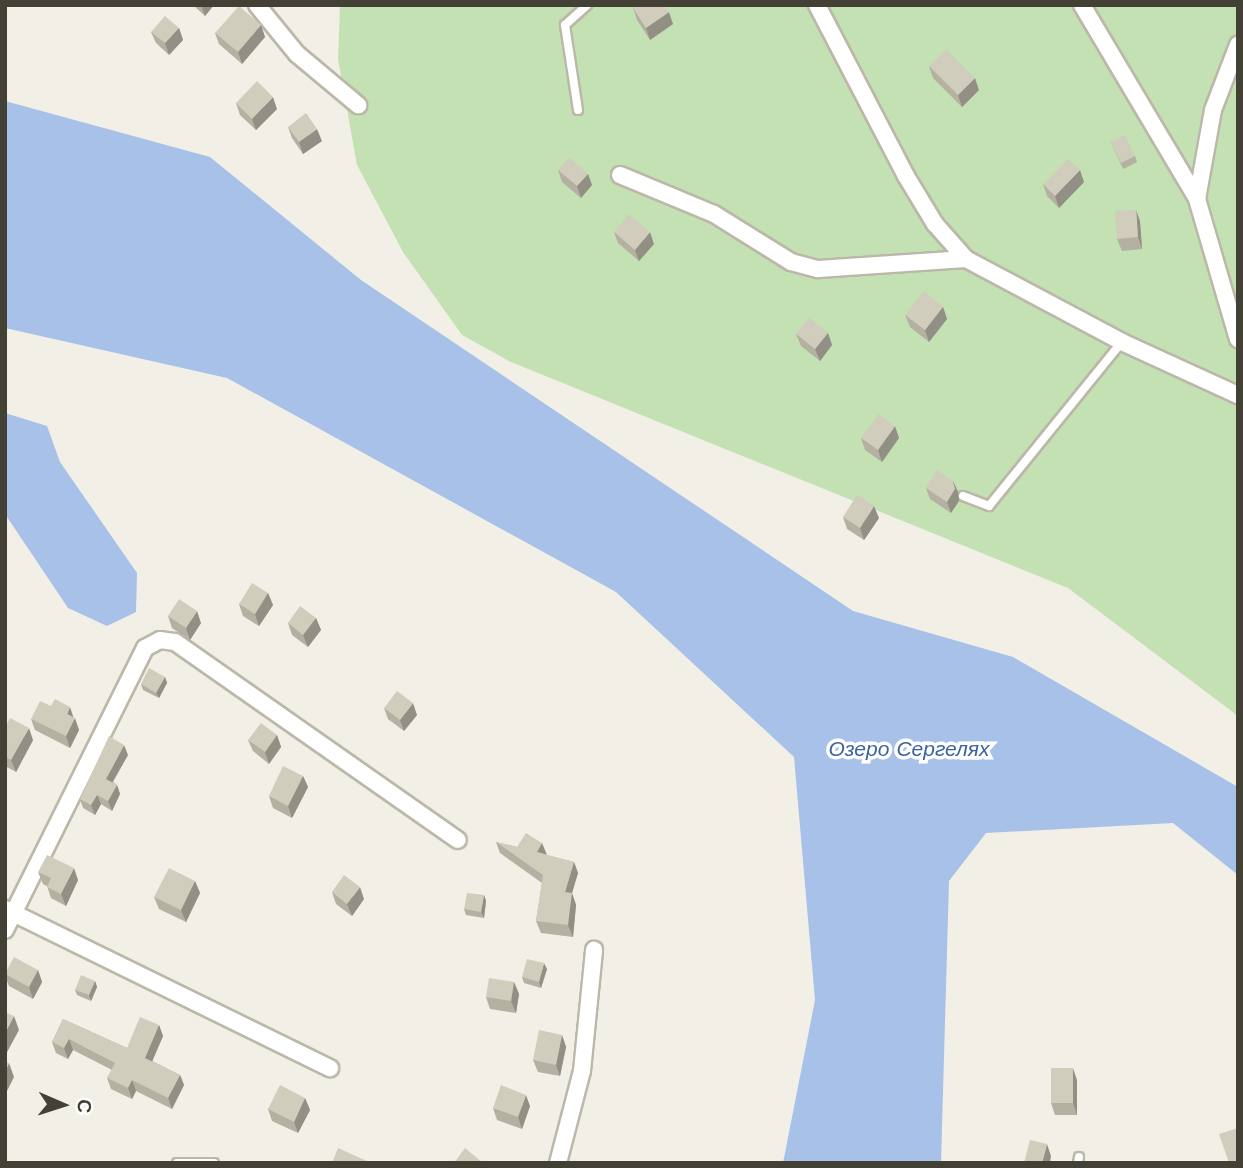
<!DOCTYPE html>
<html>
<head>
<meta charset="utf-8">
<style>
	body { margin:0 }
	#map { position:relative; width:1243px; height:1168px; overflow:hidden; background:#f1efe6; font-family:"Work Sans",sans-serif }
	div>[style] { position:absolute }
	.green>* { inset:0; background:#c3e1b2 }
	.water>* { inset:0; background:#a8c1e8 }
	.roads { filter:drop-shadow(2px 0 #bbb8a9) drop-shadow(-2px 0 #bbb8a9) drop-shadow(0 2px #bbb8a9) drop-shadow(0 -2px #bbb8a9) }
	.service>* { height:8px; margin:-4px; padding:0 4px; transform-origin:4px; border-radius:4px; background:#fff }
	.minor>* { height:16px; margin:-8px; padding:0 8px; transform-origin:8px; border-radius:8px; background:#fff }
	.wall>* { inset:0; background:#b4b0a2 }
	.shaded-wall>* { inset:0; background:#929084 }
	.building>* { inset:0; background:#d1cdbc }
	span { translate:-50% -50%; white-space:nowrap; text-align:center; line-height:1.15; -webkit-text-stroke:7px #fff; paint-order:stroke }
	.water-label { font-size:21px; color:#3b63a2; font-style:italic }
	.frame { position:absolute; inset:0; border:7px solid #434036; pointer-events:none }
	.north { position:absolute; left:28px; top:1070px; width:70px; height:70px; -webkit-text-stroke:5px #fff; paint-order:stroke; rotate:93deg; font-size:19px; font-weight:700; line-height:28px; text-align:center; color:#434036 }
	.north::after { content:''; display:block; margin:auto; width:24px; height:32px; background:#434036; clip-path:polygon(50% 0,100% 100%,50% 72%,0 100%) }
</style>
</head>
<body>
<div id="map">
	<div class="green">
		<i style="clip-path:polygon(340px 5px,1238px 5px,1238px 716px,1068px 588px,511px 362px,462px 335px,403px 252px,357px 165px,338px 59px)"></i>
	</div>
	<div class="water">
		<i style="clip-path:polygon(5px 101px,210px 157px,361px 280px,853px 611px,1013px 657px,1238px 787px,1238px 875px,1173px 823px,986px 833px,949px 881px,941px 1163px,783px 1163px,815px 1000px,794px 757px,616px 592px,227px 378px,5px 328px)"></i>
		<i style="clip-path:polygon(5px 413px,47px 426px,60px 462px,137px 573px,136px 612px,107px 626px,68px 608px,5px 514px)"></i>
	</div>
	<div class="roads">
		<div class="service">
			<i style="left:578px;top:110px;width:86px;rotate:-98.7deg"></i>
			<i style="left:565px;top:25px;width:30px;rotate:-42deg"></i>
			<i style="left:963px;top:496px;width:28px;rotate:21deg"></i>
			<i style="left:989px;top:506px;width:211px;rotate:-51deg"></i>
			<i style="left:177px;top:1163px;width:37px"></i>
			<i style="left:1078px;top:1163px;width:6px;rotate:-81deg"></i>
		</div>
		<div class="minor">
			<i style="left:257px;top:5px;width:63px;rotate:50.8deg"></i>
			<i style="left:297px;top:54px;width:80px;rotate:39.9deg"></i>
			<i style="left:1082px;top:5px;width:226px;rotate:59.3deg"></i>
			<i style="left:1197px;top:199px;width:146px;rotate:73.7deg"></i>
			<i style="left:620px;top:175px;width:102px;rotate:22.5deg"></i>
			<i style="left:714px;top:214px;width:91px;rotate:31.9deg"></i>
			<i style="left:791px;top:262px;width:28px;rotate:15deg"></i>
			<i style="left:818px;top:269px;width:148px;rotate:-3.9deg"></i>
			<i style="left:966px;top:259px;width:47px;rotate:-131.5deg"></i>
			<i style="left:935px;top:224px;width:56px;rotate:-121.1deg"></i>
			<i style="left:906px;top:176px;width:193px;rotate:-117.5deg"></i>
			<i style="left:1197px;top:199px;width:90px;rotate:-79.8deg"></i>
			<i style="left:1213px;top:110px;width:70px;rotate:-69deg"></i>
			<i style="left:966px;top:259px;width:177px;rotate:28deg"></i>
			<i style="left:1122px;top:342px;width:128px;rotate:24.6deg"></i>
			<i style="left:5px;top:909px;width:362px;rotate:26.1deg"></i>
			<i style="left:5px;top:930px;width:315px;rotate:-63.6deg"></i>
			<i style="left:145px;top:648px;width:17px;rotate:-28deg"></i>
			<i style="left:160px;top:640px;width:15px;rotate:8deg"></i>
			<i style="left:175px;top:642px;width:345px;rotate:35deg"></i>
			<i style="left:558px;top:1163px;width:95px;rotate:-75.4deg"></i>
			<i style="left:582px;top:1071px;width:122px;rotate:-84.3deg"></i>
		</div>
	</div>
	<div class="wall">
		<i style="clip-path:polygon(193px 5px,214px 5px,205px 16px)"></i>
		<i style="clip-path:polygon(633px 8px,673px 24px,650px 40px,637px 20px)"></i>
		<i style="clip-path:polygon(261px 25px,265px 37px,242px 64px,219px 44px,215px 33px)"></i>
		<i style="clip-path:polygon(179px 28px,183px 40px,169px 55px,156px 43px,151px 32px)"></i>
		<i style="clip-path:polygon(929px 66px,979px 90px,962px 107px,933px 78px)"></i>
		<i style="clip-path:polygon(236px 103px,277px 109px,256px 130px,240px 115px)"></i>
		<i style="clip-path:polygon(288px 127px,322px 141px,303px 154px,292px 138px)"></i>
		<i style="clip-path:polygon(1111px 142px,1135px 156px,1137px 162px,1123px 169px)"></i>
		<i style="clip-path:polygon(558px 170px,588px 174px,592px 185px,581px 198px,562px 182px)"></i>
		<i style="clip-path:polygon(1084px 182px,1059px 208px,1047px 196px,1043px 184px)"></i>
		<i style="clip-path:polygon(1140px 221px,1142px 249px,1122px 251px,1117px 239px)"></i>
		<i style="clip-path:polygon(614px 232px,654px 244px,639px 261px,618px 243px)"></i>
		<i style="clip-path:polygon(943px 307px,947px 319px,929px 342px,910px 327px,905px 315px)"></i>
		<i style="clip-path:polygon(828px 333px,832px 345px,820px 361px,801px 346px,796px 334px)"></i>
		<i style="clip-path:polygon(861px 438px,899px 438px,882px 462px,865px 450px)"></i>
		<i style="clip-path:polygon(953px 481px,958px 492px,959px 501px,951px 513px,930px 499px,926px 488px)"></i>
		<i style="clip-path:polygon(843px 517px,879px 518px,864px 540px,847px 529px)"></i>
		<i style="clip-path:polygon(268px 593px,273px 605px,259px 626px,243px 616px,239px 604px)"></i>
		<i style="clip-path:polygon(168px 616px,201px 623px,190px 640px,172px 628px)"></i>
		<i style="clip-path:polygon(316px 618px,321px 630px,308px 647px,292px 635px,288px 623px)"></i>
		<i style="clip-path:polygon(165px 677px,167px 683px,159px 698px,143px 690px,141px 684px)"></i>
		<i style="clip-path:polygon(384px 708px,417px 715px,404px 731px,388px 719px)"></i>
		<i style="clip-path:polygon(74px 718px,79px 730px,70px 748px,35px 730px,31px 719px)"></i>
		<i style="clip-path:polygon(5px 727px,33px 740px,16px 772px,5px 766px)"></i>
		<i style="clip-path:polygon(277px 735px,281px 747px,269px 764px,253px 751px,248px 740px)"></i>
		<i style="clip-path:polygon(128px 755px,113px 782px,117px 785px,120px 794px,112px 811px,101px 804px,95px 815px,83px 808px,80px 799px)"></i>
		<i style="clip-path:polygon(303px 776px,308px 787px,292px 818px,273px 808px,269px 796px)"></i>
		<i style="clip-path:polygon(496px 842px,517px 847px,542px 843px,546px 855px,574px 862px,578px 873px,572px 893px,576px 905px,573px 937px,541px 933px,536px 921px,542px 883px,500px 853px)"></i>
		<i style="clip-path:polygon(38px 872px,78px 880px,66px 906px,51px 898px,47px 886px,43px 884px)"></i>
		<i style="clip-path:polygon(195px 881px,200px 893px,186px 922px,159px 909px,154px 897px)"></i>
		<i style="clip-path:polygon(332px 892px,364px 899px,352px 916px,336px 904px)"></i>
		<i style="clip-path:polygon(484px 895px,486px 901px,484px 918px,466px 915px,464px 909px)"></i>
		<i style="clip-path:polygon(547px 969px,541px 988px,524px 983px,522px 977px)"></i>
		<i style="clip-path:polygon(38px 970px,42px 982px,33px 999px,9px 986px,5px 976px,5px 973px)"></i>
		<i style="clip-path:polygon(95px 981px,97px 987px,91px 1001px,77px 995px,75px 990px)"></i>
		<i style="clip-path:polygon(514px 982px,519px 994px,516px 1013px,490px 1009px,486px 997px)"></i>
		<i style="clip-path:polygon(63px 1019px,127px 1048px,159px 1025px,163px 1036px,152px 1061px,180px 1075px,184px 1085px,172px 1109px,136px 1091px,132px 1099px,111px 1089px,107px 1078px,112px 1070px,73px 1050px,68px 1059px,56px 1053px,52px 1042px)"></i>
		<i style="clip-path:polygon(562px 1035px,566px 1047px,560px 1076px,538px 1072px,533px 1060px)"></i>
		<i style="clip-path:polygon(1077px 1080px,1077px 1115px,1055px 1115px,1051px 1103px)"></i>
		<i style="clip-path:polygon(305px 1098px,310px 1110px,298px 1133px,272px 1121px,268px 1109px)"></i>
		<i style="clip-path:polygon(530px 1106px,522px 1129px,497px 1120px,493px 1108px)"></i>
	</div>
	<div class="shaded-wall">
		<i style="clip-path:polygon(201px 5px,214px 5px,205px 16px)"></i>
		<i style="clip-path:polygon(669px 12px,673px 24px,650px 40px,646px 28px)"></i>
		<i style="clip-path:polygon(261px 25px,265px 37px,242px 64px,238px 52px)"></i>
		<i style="clip-path:polygon(179px 28px,183px 40px,169px 55px,165px 43px)"></i>
		<i style="clip-path:polygon(975px 78px,979px 90px,962px 107px,958px 95px)"></i>
		<i style="clip-path:polygon(273px 97px,277px 109px,256px 130px,252px 119px)"></i>
		<i style="clip-path:polygon(317px 129px,322px 141px,303px 154px,299px 142px)"></i>
		<i style="clip-path:polygon(1080px 170px,1084px 182px,1059px 208px,1055px 196px)"></i>
		<i style="clip-path:polygon(588px 174px,592px 185px,581px 198px,577px 186px)"></i>
		<i style="clip-path:polygon(1136px 210px,1140px 221px,1142px 249px,1138px 237px)"></i>
		<i style="clip-path:polygon(650px 232px,654px 244px,639px 261px,635px 250px)"></i>
		<i style="clip-path:polygon(943px 307px,947px 319px,929px 342px,925px 330px)"></i>
		<i style="clip-path:polygon(828px 333px,832px 345px,820px 361px,815px 349px)"></i>
		<i style="clip-path:polygon(895px 426px,899px 438px,882px 462px,878px 450px)"></i>
		<i style="clip-path:polygon(953px 481px,958px 492px,959px 501px,951px 513px,947px 502px)"></i>
		<i style="clip-path:polygon(874px 506px,879px 518px,864px 540px,860px 528px)"></i>
		<i style="clip-path:polygon(268px 593px,273px 605px,259px 626px,255px 614px)"></i>
		<i style="clip-path:polygon(197px 611px,201px 623px,190px 640px,186px 628px)"></i>
		<i style="clip-path:polygon(316px 618px,321px 630px,308px 647px,303px 635px)"></i>
		<i style="clip-path:polygon(165px 677px,167px 683px,159px 698px,156px 693px)"></i>
		<i style="clip-path:polygon(413px 703px,417px 715px,404px 731px,400px 720px)"></i>
		<i style="clip-path:polygon(70px 707px,74px 719px,67px 714px)"></i>
		<i style="clip-path:polygon(75px 718px,79px 730px,70px 748px,66px 736px)"></i>
		<i style="clip-path:polygon(29px 728px,33px 740px,16px 772px,11px 760px)"></i>
		<i style="clip-path:polygon(277px 735px,281px 747px,269px 764px,265px 752px)"></i>
		<i style="clip-path:polygon(124px 745px,128px 755px,109px 788px,106px 779px)"></i>
		<i style="clip-path:polygon(303px 776px,308px 787px,292px 818px,288px 806px)"></i>
		<i style="clip-path:polygon(117px 785px,120px 794px,112px 811px,108px 801px)"></i>
		<i style="clip-path:polygon(97px 795px,101px 804px,95px 815px,91px 805px)"></i>
		<i style="clip-path:polygon(542px 843px,547px 855px,537px 852px)"></i>
		<i style="clip-path:polygon(574px 862px,578px 873px,572px 893px,576px 905px,573px 937px,568px 925px,565px 892px)"></i>
		<i style="clip-path:polygon(74px 868px,78px 880px,66px 906px,61px 894px)"></i>
		<i style="clip-path:polygon(195px 881px,200px 893px,186px 922px,181px 910px)"></i>
		<i style="clip-path:polygon(360px 887px,364px 899px,352px 916px,347px 904px)"></i>
		<i style="clip-path:polygon(484px 895px,486px 901px,484px 918px,481px 912px)"></i>
		<i style="clip-path:polygon(544px 963px,547px 969px,541px 988px,539px 982px)"></i>
		<i style="clip-path:polygon(38px 970px,42px 982px,33px 999px,29px 987px)"></i>
		<i style="clip-path:polygon(95px 981px,97px 987px,91px 1001px,89px 995px)"></i>
		<i style="clip-path:polygon(514px 982px,519px 994px,516px 1013px,511px 1001px)"></i>
		<i style="clip-path:polygon(14px 1016px,19px 1030px,5px 1056px,5px 1033px)"></i>
		<i style="clip-path:polygon(159px 1025px,163px 1036px,149px 1069px,145px 1058px)"></i>
		<i style="clip-path:polygon(562px 1035px,566px 1047px,560px 1076px,556px 1065px)"></i>
		<i style="clip-path:polygon(69px 1039px,73px 1050px,68px 1059px,64px 1048px)"></i>
		<i style="clip-path:polygon(9px 1063px,14px 1077px,5px 1095px,5px 1072px)"></i>
		<i style="clip-path:polygon(1073px 1068px,1077px 1080px,1077px 1115px,1073px 1103px)"></i>
		<i style="clip-path:polygon(180px 1075px,184px 1085px,172px 1109px,168px 1098px)"></i>
		<i style="clip-path:polygon(132px 1080px,136px 1091px,132px 1099px,128px 1088px)"></i>
		<i style="clip-path:polygon(526px 1095px,530px 1106px,522px 1129px,518px 1117px)"></i>
		<i style="clip-path:polygon(305px 1098px,310px 1110px,298px 1133px,294px 1122px)"></i>
		<i style="clip-path:polygon(1047px 1144px,1051px 1156px,1050px 1163px,1042px 1163px)"></i>
	</div>
	<div class="building">
		<i style="clip-path:polygon(637px 5px,664px 5px,669px 12px,646px 28px,633px 8px)"></i>
		<i style="clip-path:polygon(239px 6px,261px 25px,238px 52px,215px 33px)"></i>
		<i style="clip-path:polygon(165px 16px,179px 28px,165px 43px,151px 32px)"></i>
		<i style="clip-path:polygon(946px 49px,975px 78px,958px 95px,929px 66px)"></i>
		<i style="clip-path:polygon(257px 81px,273px 97px,252px 119px,236px 103px)"></i>
		<i style="clip-path:polygon(306px 113px,317px 129px,299px 142px,288px 127px)"></i>
		<i style="clip-path:polygon(1125px 135px,1135px 156px,1121px 163px,1111px 142px)"></i>
		<i style="clip-path:polygon(569px 157px,588px 174px,577px 186px,558px 170px)"></i>
		<i style="clip-path:polygon(1068px 159px,1080px 170px,1055px 196px,1043px 184px)"></i>
		<i style="clip-path:polygon(1136px 210px,1138px 237px,1117px 239px,1115px 211px)"></i>
		<i style="clip-path:polygon(629px 214px,650px 232px,635px 250px,614px 232px)"></i>
		<i style="clip-path:polygon(924px 291px,943px 307px,925px 330px,905px 315px)"></i>
		<i style="clip-path:polygon(809px 318px,828px 333px,815px 349px,796px 334px)"></i>
		<i style="clip-path:polygon(879px 414px,895px 426px,878px 450px,861px 438px)"></i>
		<i style="clip-path:polygon(937px 470px,953px 481px,955px 489px,947px 502px,926px 488px)"></i>
		<i style="clip-path:polygon(857px 495px,874px 506px,860px 528px,843px 517px)"></i>
		<i style="clip-path:polygon(252px 583px,268px 593px,255px 614px,239px 604px)"></i>
		<i style="clip-path:polygon(179px 599px,197px 611px,186px 628px,168px 616px)"></i>
		<i style="clip-path:polygon(300px 606px,316px 618px,303px 635px,288px 623px)"></i>
		<i style="clip-path:polygon(149px 668px,165px 677px,156px 693px,141px 684px)"></i>
		<i style="clip-path:polygon(397px 691px,413px 703px,400px 720px,384px 708px)"></i>
		<i style="clip-path:polygon(55px 699px,70px 707px,67px 714px,75px 718px,66px 736px,31px 719px,40px 701px,51px 706px)"></i>
		<i style="clip-path:polygon(10px 718px,29px 728px,11px 760px,5px 757px,5px 727px)"></i>
		<i style="clip-path:polygon(261px 723px,277px 735px,265px 752px,248px 740px)"></i>
		<i style="clip-path:polygon(109px 736px,124px 745px,106px 779px,117px 785px,108px 801px,97px 795px,91px 805px,80px 799px)"></i>
		<i style="clip-path:polygon(283px 766px,303px 776px,288px 806px,269px 796px)"></i>
		<i style="clip-path:polygon(526px 833px,542px 843px,537px 852px,574px 862px,565px 892px,572px 893px,568px 925px,536px 921px,543px 875px,496px 842px,517px 847px)"></i>
		<i style="clip-path:polygon(47px 855px,74px 868px,61px 894px,47px 887px,51px 878px,38px 872px)"></i>
		<i style="clip-path:polygon(169px 868px,195px 881px,181px 910px,154px 897px)"></i>
		<i style="clip-path:polygon(344px 875px,360px 887px,347px 904px,332px 892px)"></i>
		<i style="clip-path:polygon(467px 893px,484px 895px,481px 912px,464px 909px)"></i>
		<i style="clip-path:polygon(14px 957px,38px 970px,29px 987px,5px 974px)"></i>
		<i style="clip-path:polygon(527px 959px,544px 963px,539px 982px,522px 977px)"></i>
		<i style="clip-path:polygon(81px 975px,95px 981px,89px 995px,75px 990px)"></i>
		<i style="clip-path:polygon(489px 978px,514px 982px,511px 1001px,486px 997px)"></i>
		<i style="clip-path:polygon(5px 1012px,14px 1016px,5px 1033px)"></i>
		<i style="clip-path:polygon(140px 1017px,159px 1025px,145px 1058px,180px 1075px,168px 1098px,132px 1080px,128px 1088px,107px 1078px,115px 1063px,69px 1039px,64px 1048px,52px 1042px,63px 1019px,127px 1048px)"></i>
		<i style="clip-path:polygon(539px 1030px,562px 1035px,556px 1065px,533px 1060px)"></i>
		<i style="clip-path:polygon(5px 1061px,9px 1063px,5px 1072px)"></i>
		<i style="clip-path:polygon(1051px 1068px,1073px 1068px,1073px 1103px,1051px 1103px)"></i>
		<i style="clip-path:polygon(280px 1085px,305px 1098px,294px 1122px,268px 1109px)"></i>
		<i style="clip-path:polygon(501px 1085px,526px 1095px,518px 1117px,493px 1108px)"></i>
		<i style="clip-path:polygon(1238px 1128px,1238px 1160px,1229px 1163px,1219px 1134px)"></i>
		<i style="clip-path:polygon(1030px 1140px,1047px 1144px,1042px 1163px,1024px 1163px)"></i>
		<i style="clip-path:polygon(338px 1148px,371px 1163px,332px 1163px)"></i>
		<i style="clip-path:polygon(465px 1148px,483px 1163px,454px 1163px)"></i>
	</div>
	<div class="water-label">
		<span style="left:909px;top:749px">Озеро Сергелях</span>
	</div>
	<div class="frame"></div>
	<div class="north">С</div>
</div>
</body>
</html>
